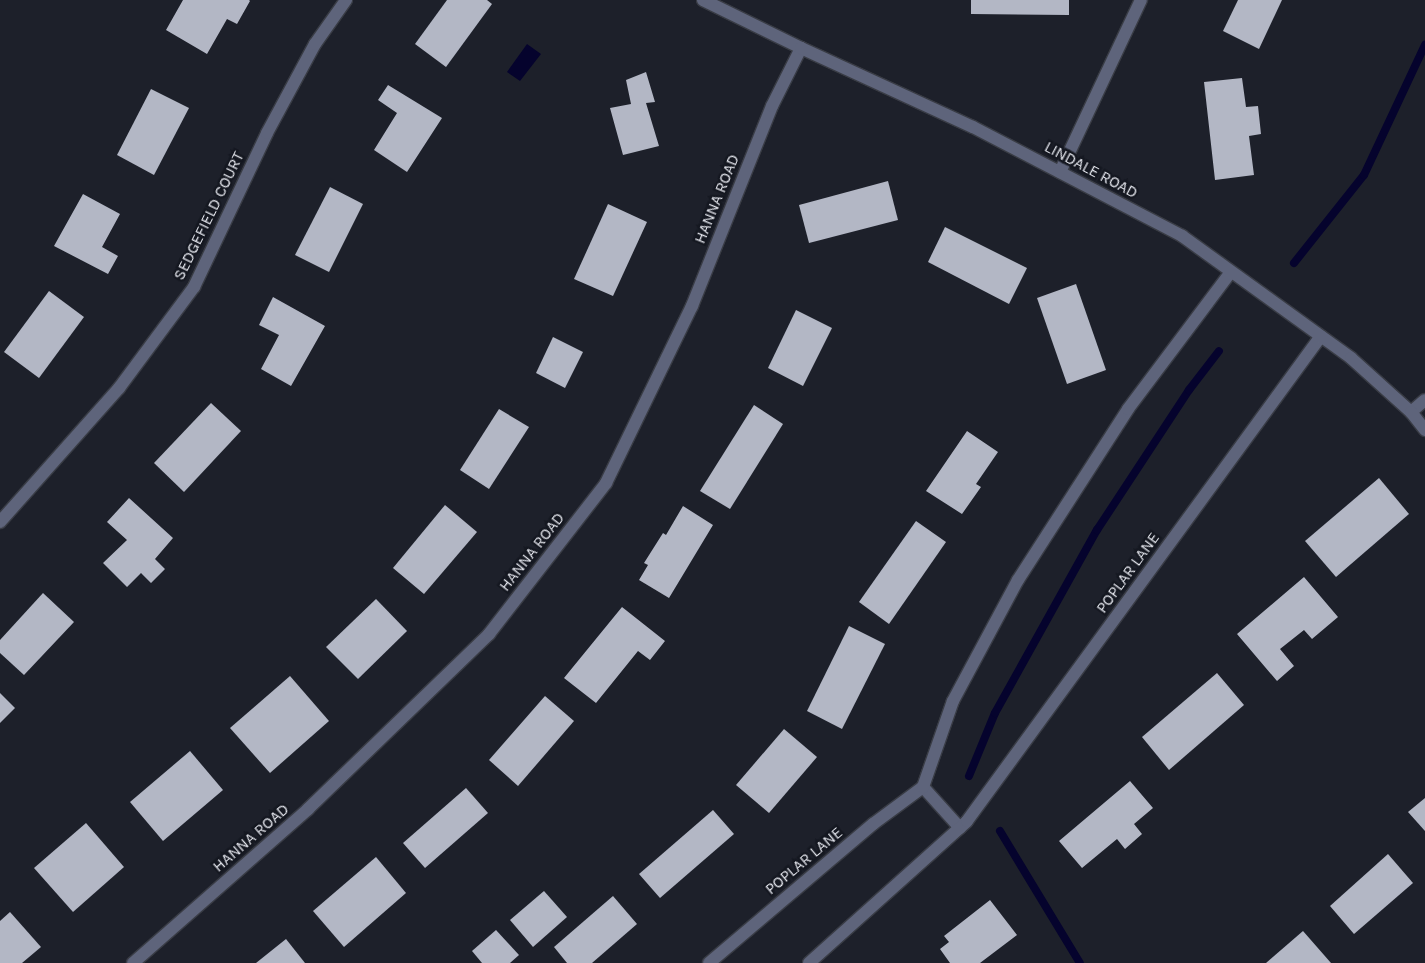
<!DOCTYPE html>
<html>
<head>
<meta charset="utf-8">
<style>
	body { margin:0 }
	#map { position:relative; width:1425px; height:963px; overflow:hidden; background:#1d202a; font-family:Karla,sans-serif }
	div>[style] { position:absolute }
	.water>* { inset:0; background:#05032d }
	.stream>* { height:8px; margin:-4px; padding:0 4px; transform-origin:4px; border-radius:4px; background:#05032d }
	.building>* { inset:0; background:#b3b7c5 }
	.roads { filter:drop-shadow(1px 0 #393c45) drop-shadow(-1px 0 #393c45) drop-shadow(0 1px #393c45) drop-shadow(0 -1px #393c45) }
	.minor>* { height:12px; margin:-6px; padding:0 6px; transform-origin:6px; border-radius:6px; background:#5e647b }
	.tertiary>* { height:12px; margin:-6px; padding:0 6px; transform-origin:6px; border-radius:6px; background:#5e647b }
	span { translate:-50% -50%; white-space:nowrap; text-align:center; line-height:1.15; -webkit-text-stroke:5px #141720; paint-order:stroke }
	.street-label { font-size:16px; color:#e5e7ee }
</style>
</head>
<body>
<div id="map">
	<div class="water">
		<i style="clip-path:polygon(527px 44px,541px 54px,520px 81px,507px 72px)"></i>
	</div>
	<div class="stream">
		<i style="left:1294px;top:263px;width:112px;rotate:-51.5deg"></i>
		<i style="left:1364px;top:175px;width:144px;rotate:-64.9deg"></i>
		<i style="left:969px;top:776px;width:68px;rotate:-67.6deg"></i>
		<i style="left:995px;top:713px;width:210px;rotate:-60.9deg"></i>
		<i style="left:1097px;top:530px;width:168px;rotate:-56.7deg"></i>
		<i style="left:1189px;top:390px;width:49px;rotate:-52.4deg"></i>
		<i style="left:1000px;top:831px;width:154px;rotate:58.8deg"></i>
	</div>
	<div class="building">
		<i style="clip-path:polygon(183px 0,249px 0,250px 1px,237px 24px,227px 19px,207px 54px,166px 30px)"></i>
		<i style="clip-path:polygon(447px 0,487px 0,492px 4px,446px 67px,415px 44px)"></i>
		<i style="clip-path:polygon(971px 0,1069px 0,1069px 15px,971px 14px)"></i>
		<i style="clip-path:polygon(1238px 0,1282px 0,1259px 49px,1223px 31px)"></i>
		<i style="clip-path:polygon(646px 72px,655px 102px,646px 103px,659px 146px,623px 155px,610px 108px,631px 104px,626px 80px)"></i>
		<i style="clip-path:polygon(1242px 78px,1246px 107px,1258px 106px,1261px 134px,1249px 136px,1254px 175px,1215px 180px,1204px 82px)"></i>
		<i style="clip-path:polygon(388px 85px,442px 118px,407px 172px,374px 150px,397px 113px,378px 100px)"></i>
		<i style="clip-path:polygon(151px 89px,189px 108px,154px 175px,117px 155px)"></i>
		<i style="clip-path:polygon(888px 181px,898px 220px,809px 243px,799px 205px)"></i>
		<i style="clip-path:polygon(330px 187px,363px 204px,329px 272px,295px 255px)"></i>
		<i style="clip-path:polygon(83px 194px,120px 214px,102px 247px,118px 256px,108px 274px,54px 246px)"></i>
		<i style="clip-path:polygon(608px 204px,647px 222px,613px 296px,574px 279px)"></i>
		<i style="clip-path:polygon(945px 227px,1027px 268px,1009px 304px,928px 262px)"></i>
		<i style="clip-path:polygon(1076px 284px,1106px 370px,1067px 384px,1037px 298px)"></i>
		<i style="clip-path:polygon(49px 291px,84px 317px,39px 378px,4px 352px)"></i>
		<i style="clip-path:polygon(273px 297px,325px 326px,291px 386px,261px 369px,279px 335px,259px 325px)"></i>
		<i style="clip-path:polygon(796px 310px,832px 328px,803px 386px,768px 368px)"></i>
		<i style="clip-path:polygon(553px 337px,583px 352px,565px 388px,536px 373px)"></i>
		<i style="clip-path:polygon(211px 403px,241px 431px,184px 492px,154px 463px)"></i>
		<i style="clip-path:polygon(754px 405px,783px 424px,730px 509px,700px 491px)"></i>
		<i style="clip-path:polygon(499px 409px,529px 427px,489px 489px,460px 470px)"></i>
		<i style="clip-path:polygon(967px 431px,998px 452px,976px 484px,981px 487px,962px 514px,926px 491px)"></i>
		<i style="clip-path:polygon(1379px 478px,1409px 514px,1336px 577px,1305px 541px)"></i>
		<i style="clip-path:polygon(129px 498px,173px 538px,155px 559px,165px 569px,151px 583px,141px 573px,127px 587px,103px 563px,127px 540px,107px 522px)"></i>
		<i style="clip-path:polygon(445px 505px,477px 532px,424px 594px,393px 568px)"></i>
		<i style="clip-path:polygon(683px 506px,713px 525px,669px 598px,639px 580px,648px 565px,644px 563px,663px 533px,666px 535px)"></i>
		<i style="clip-path:polygon(916px 521px,946px 542px,889px 624px,859px 602px)"></i>
		<i style="clip-path:polygon(1304px 577px,1338px 617px,1312px 639px,1304px 630px,1280px 649px,1294px 666px,1277px 681px,1237px 634px)"></i>
		<i style="clip-path:polygon(43px 593px,74px 622px,24px 675px,0 653px,0 640px)"></i>
		<i style="clip-path:polygon(376px 599px,407px 631px,358px 679px,326px 647px)"></i>
		<i style="clip-path:polygon(622px 607px,665px 641px,650px 660px,638px 651px,596px 703px,564px 678px)"></i>
		<i style="clip-path:polygon(849px 626px,885px 644px,842px 729px,807px 711px)"></i>
		<i style="clip-path:polygon(1217px 673px,1244px 705px,1169px 770px,1142px 737px)"></i>
		<i style="clip-path:polygon(290px 676px,329px 721px,270px 773px,230px 728px)"></i>
		<i style="clip-path:polygon(0 693px,15px 708px,0 723px)"></i>
		<i style="clip-path:polygon(545px 696px,574px 721px,518px 786px,489px 760px)"></i>
		<i style="clip-path:polygon(784px 729px,817px 757px,769px 813px,736px 785px)"></i>
		<i style="clip-path:polygon(190px 751px,223px 790px,163px 841px,130px 802px)"></i>
		<i style="clip-path:polygon(1130px 781px,1153px 808px,1134px 824px,1142px 834px,1125px 849px,1117px 839px,1082px 868px,1059px 841px)"></i>
		<i style="clip-path:polygon(466px 788px,488px 813px,425px 868px,403px 843px)"></i>
		<i style="clip-path:polygon(1425px 798px,1425px 831px,1408px 812px)"></i>
		<i style="clip-path:polygon(713px 810px,734px 834px,660px 898px,639px 874px)"></i>
		<i style="clip-path:polygon(86px 823px,124px 867px,73px 912px,34px 868px)"></i>
		<i style="clip-path:polygon(1388px 854px,1413px 883px,1354px 934px,1330px 906px)"></i>
		<i style="clip-path:polygon(376px 857px,406px 893px,344px 947px,313px 911px)"></i>
		<i style="clip-path:polygon(544px 891px,567px 917px,533px 947px,510px 920px)"></i>
		<i style="clip-path:polygon(613px 896px,637px 924px,592px 963px,567px 963px,554px 947px)"></i>
		<i style="clip-path:polygon(990px 900px,1017px 935px,980px 963px,950px 963px,940px 949px,949px 942px,944px 936px)"></i>
		<i style="clip-path:polygon(10px 912px,41px 947px,22px 963px,0 963px,0 921px)"></i>
		<i style="clip-path:polygon(496px 930px,519px 955px,510px 963px,482px 963px,472px 951px)"></i>
		<i style="clip-path:polygon(1303px 931px,1331px 963px,1266px 963px)"></i>
		<i style="clip-path:polygon(286px 939px,305px 963px,256px 963px)"></i>
	</div>
	<div class="roads">
		<div class="minor">
			<i style="left:1060px;top:172px;width:190px;rotate:-64.8deg"></i>
			<i style="left:1411px;top:412px;width:18px;rotate:-41deg"></i>
			<i style="left:0;top:522px;width:179px;rotate:-48.4deg"></i>
			<i style="left:119px;top:388px;width:126px;rotate:-53.4deg"></i>
			<i style="left:194px;top:287px;width:170px;rotate:-64.6deg"></i>
			<i style="left:267px;top:133px;width:101px;rotate:-61.7deg"></i>
			<i style="left:315px;top:44px;width:54px;rotate:-54.8deg"></i>
			<i style="left:923px;top:787px;width:55px;rotate:47.9deg"></i>
			<i style="left:133px;top:963px;width:233px;rotate:-41.3deg"></i>
			<i style="left:308px;top:809px;width:252px;rotate:-44deg"></i>
			<i style="left:489px;top:634px;width:191px;rotate:-52.2deg"></i>
			<i style="left:606px;top:483px;width:197px;rotate:-64.1deg"></i>
			<i style="left:692px;top:306px;width:215px;rotate:-68.2deg"></i>
			<i style="left:772px;top:106px;width:65px;rotate:-63.4deg"></i>
			<i style="left:709px;top:963px;width:215px;rotate:-40.3deg"></i>
			<i style="left:873px;top:824px;width:62px;rotate:-36.5deg"></i>
			<i style="left:923px;top:787px;width:91px;rotate:-70.8deg"></i>
			<i style="left:953px;top:701px;width:137px;rotate:-61.8deg"></i>
			<i style="left:1018px;top:580px;width:203px;rotate:-57.2deg"></i>
			<i style="left:1128px;top:409px;width:171px;rotate:-53.1deg"></i>
			<i style="left:809px;top:963px;width:212px;rotate:-41.9deg"></i>
			<i style="left:967px;top:821px;width:600px;rotate:-53.87deg"></i>
		</div>
		<div class="tertiary">
			<i style="left:703px;top:0;width:109px;rotate:26.1deg"></i>
			<i style="left:801px;top:48px;width:189px;rotate:24.7deg"></i>
			<i style="left:973px;top:127px;width:236px;rotate:27.5deg"></i>
			<i style="left:1182px;top:236px;width:208px;rotate:35.8deg"></i>
			<i style="left:1351px;top:358px;width:81px;rotate:42deg"></i>
			<i style="left:1411px;top:412px;width:23px;rotate:52deg"></i>
		</div>
	</div>
	<div class="street-label">
		<span style="left:1091px;top:170px;rotate:28deg">LINDALE ROAD</span>
		<span style="left:717px;top:199px;rotate:-68deg">HANNA ROAD</span>
		<span style="left:209px;top:216px;rotate:-64deg">SEDGEFIELD COURT</span>
		<span style="left:532px;top:552px;rotate:-52deg">HANNA ROAD</span>
		<span style="left:1128px;top:573px;rotate:-54deg">POPLAR LANE</span>
		<span style="left:251px;top:838px;rotate:-41deg">HANNA ROAD</span>
		<span style="left:804px;top:861px;rotate:-40deg">POPLAR LANE</span>
	</div>
</div>
</body>
</html>
